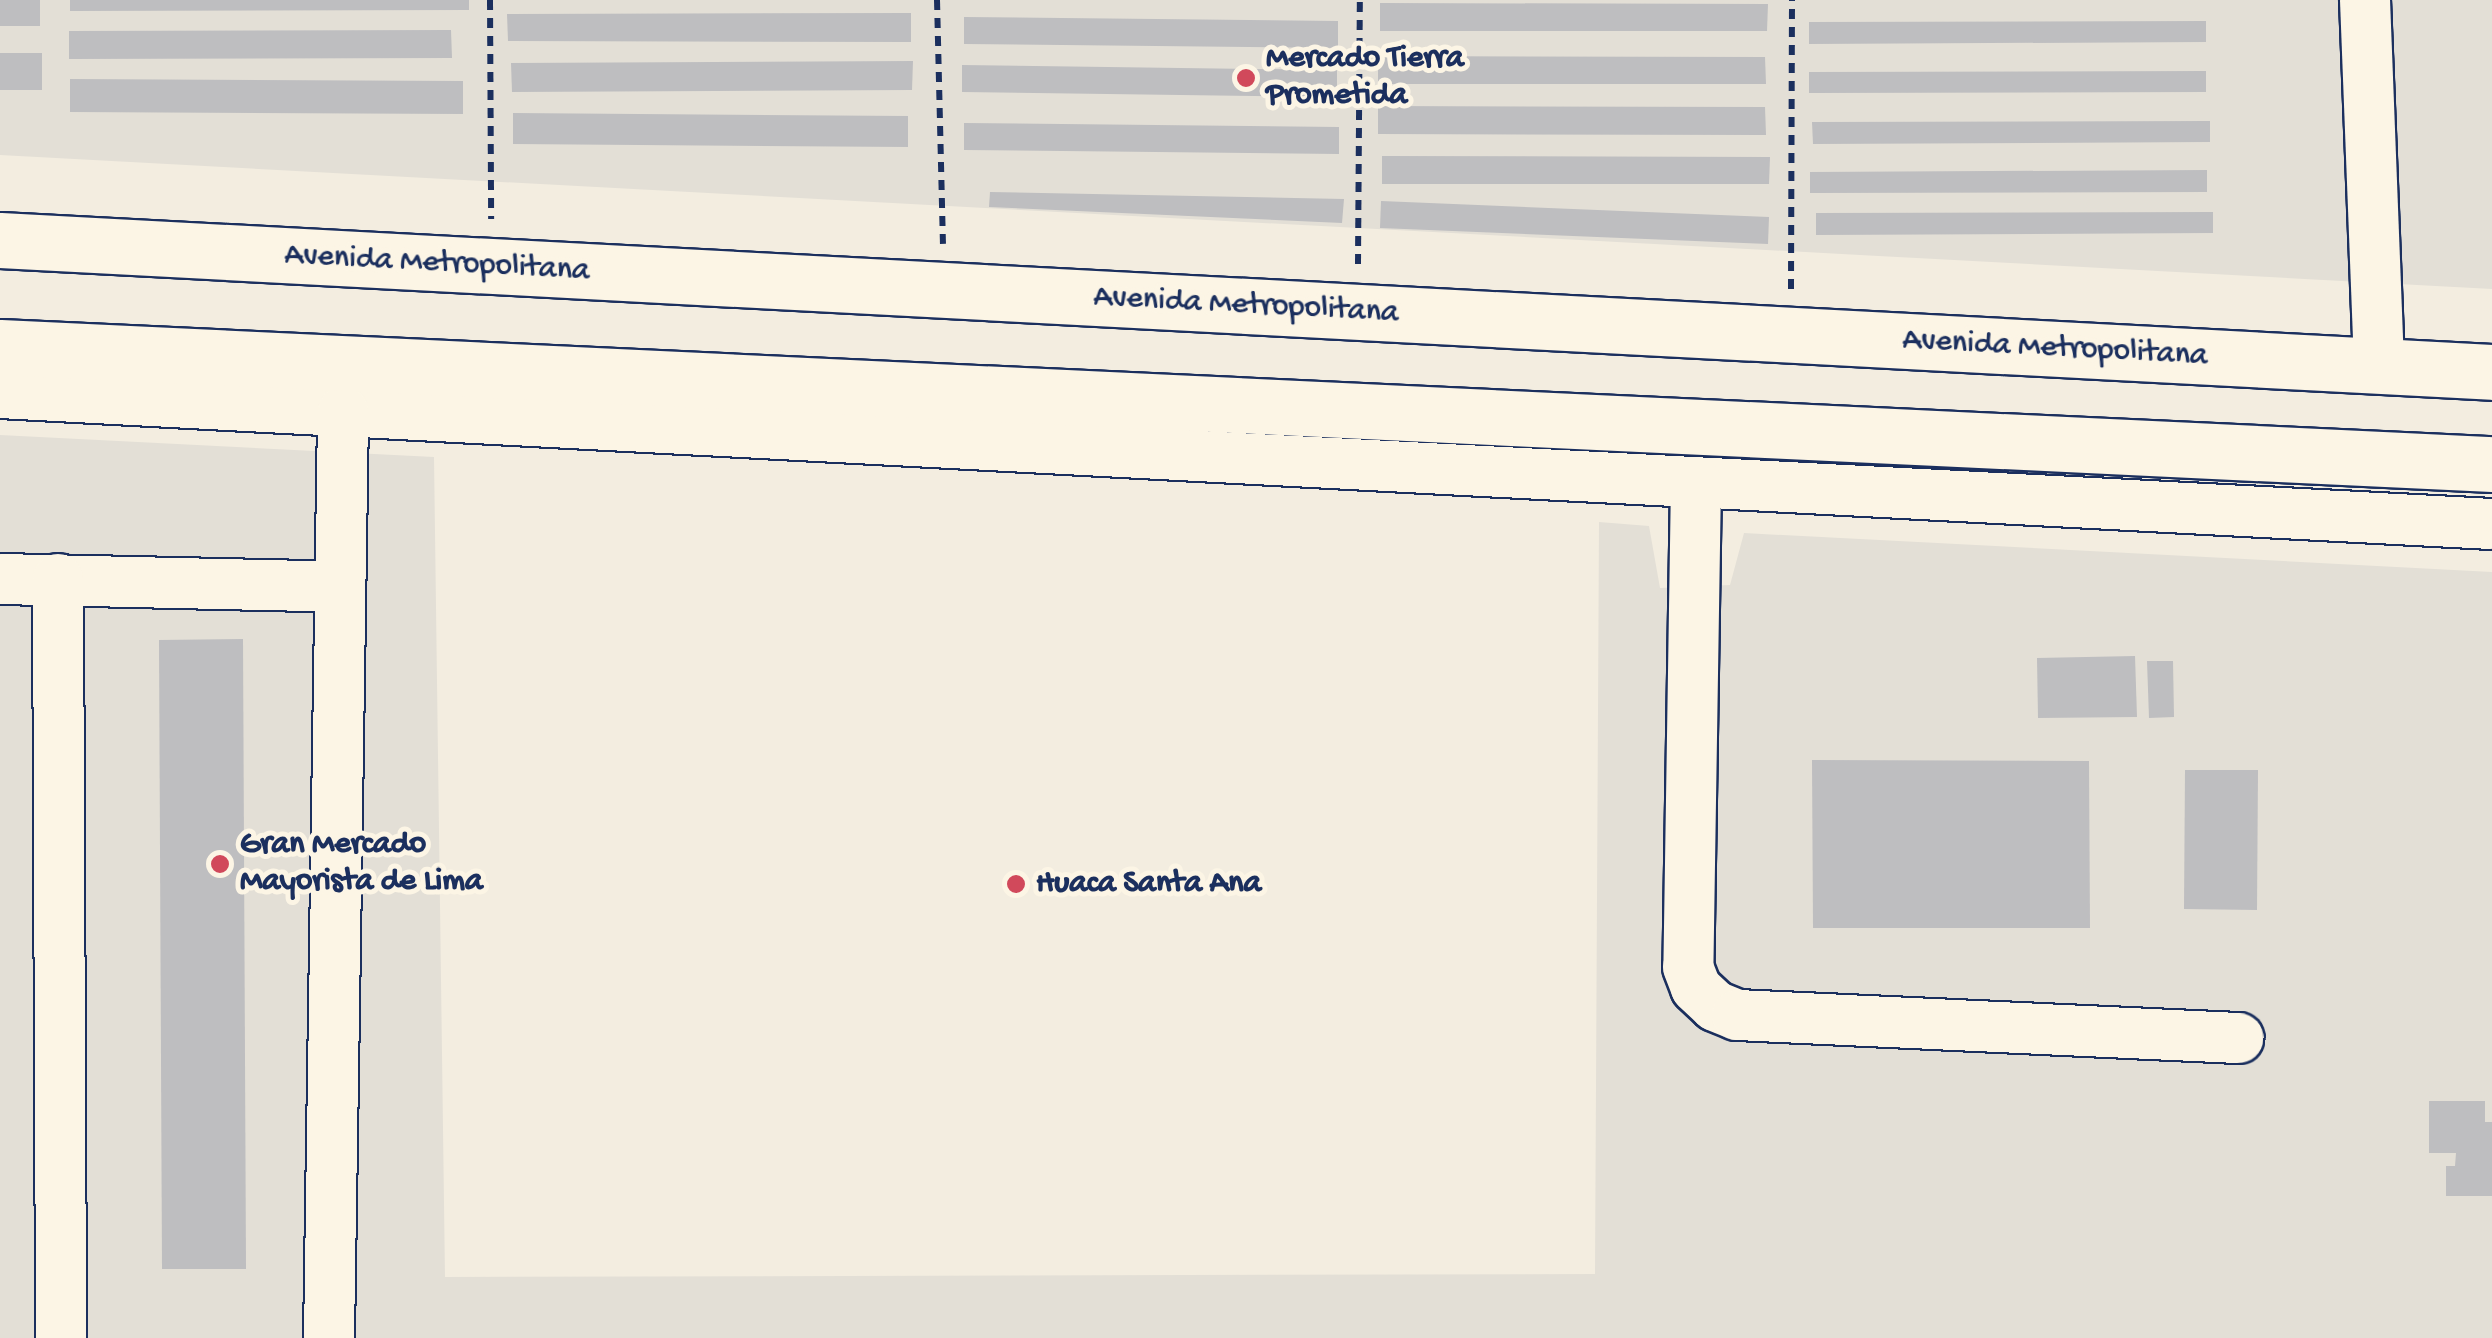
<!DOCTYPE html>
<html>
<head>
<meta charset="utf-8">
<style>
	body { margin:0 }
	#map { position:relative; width:2492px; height:1338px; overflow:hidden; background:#f3ede0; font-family:"Gochi Hand",sans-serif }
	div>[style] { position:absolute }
	.built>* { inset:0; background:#e3dfd6 }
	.building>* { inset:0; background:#bebec0 }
	.path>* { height:6px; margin-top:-3px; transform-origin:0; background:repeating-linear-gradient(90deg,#1b2f5e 0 10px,transparent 0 18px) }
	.roads { filter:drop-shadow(2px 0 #1b2f5e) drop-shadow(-2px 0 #1b2f5e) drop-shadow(0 2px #1b2f5e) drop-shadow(0 -2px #1b2f5e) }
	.minor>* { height:50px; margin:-25px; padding:0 25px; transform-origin:25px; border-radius:25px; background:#fcf5e5 }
	.major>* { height:55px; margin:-27.5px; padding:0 27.5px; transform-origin:27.5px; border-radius:27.5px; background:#fcf5e5 }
	.dots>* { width:28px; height:28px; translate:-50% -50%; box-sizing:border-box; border:5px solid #fcf5e5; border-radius:50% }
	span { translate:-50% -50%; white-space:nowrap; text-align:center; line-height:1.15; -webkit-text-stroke:10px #fcf5e5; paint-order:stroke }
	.poi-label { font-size:32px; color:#1b2f5e; font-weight:700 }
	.left { translate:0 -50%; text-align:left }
	.street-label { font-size:32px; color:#1b2f5e }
</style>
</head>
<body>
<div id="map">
	<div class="built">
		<i style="clip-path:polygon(0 0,2492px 0,2492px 289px,0 155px)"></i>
		<i style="clip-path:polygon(0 435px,434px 457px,445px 1277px,1595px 1274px,1599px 522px,1649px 526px,1660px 588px,1730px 585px,1744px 533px,2492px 572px,2492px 1338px,0 1338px)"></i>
	</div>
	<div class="building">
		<i style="clip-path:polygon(0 0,40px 0,40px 26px,0 26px)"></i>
		<i style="clip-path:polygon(70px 0,469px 0,469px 10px,70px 11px)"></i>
		<i style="clip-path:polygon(1380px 3px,1768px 4px,1767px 31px,1380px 31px)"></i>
		<i style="clip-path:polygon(911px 13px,911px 42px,508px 41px,507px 14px)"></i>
		<i style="clip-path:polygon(964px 17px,1338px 21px,1338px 48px,964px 44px)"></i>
		<i style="clip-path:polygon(2206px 21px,2206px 42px,1809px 44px,1809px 22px)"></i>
		<i style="clip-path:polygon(451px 30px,452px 58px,69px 59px,69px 31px)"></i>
		<i style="clip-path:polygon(0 53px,42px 53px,42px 90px,0 90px)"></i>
		<i style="clip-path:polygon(1378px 56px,1765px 57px,1766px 84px,1378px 84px)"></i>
		<i style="clip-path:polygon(913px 61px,912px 90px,512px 92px,511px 63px)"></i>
		<i style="clip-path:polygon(962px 65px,1337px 70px,1337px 97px,962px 92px)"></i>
		<i style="clip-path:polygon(2206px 71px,2206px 92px,1809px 93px,1809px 72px)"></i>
		<i style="clip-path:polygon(70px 79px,463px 81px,463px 114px,70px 112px)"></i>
		<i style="clip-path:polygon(1378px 106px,1765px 107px,1766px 135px,1378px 134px)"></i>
		<i style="clip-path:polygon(513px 113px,908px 116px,908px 147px,513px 144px)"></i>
		<i style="clip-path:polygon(2210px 121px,2210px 142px,1813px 144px,1812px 122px)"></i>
		<i style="clip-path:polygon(964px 123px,1339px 127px,1339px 154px,964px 150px)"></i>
		<i style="clip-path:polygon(1382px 156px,1770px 157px,1769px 184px,1382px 184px)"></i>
		<i style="clip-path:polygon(2207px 170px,2207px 192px,1810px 193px,1810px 172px)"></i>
		<i style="clip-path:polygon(990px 192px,1344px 199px,1342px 223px,989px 207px)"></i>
		<i style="clip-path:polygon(1381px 201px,1769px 217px,1768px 244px,1380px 228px)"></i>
		<i style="clip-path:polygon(2213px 212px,2213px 233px,1816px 235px,1816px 213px)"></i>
		<i style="clip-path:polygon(243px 639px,246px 1269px,162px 1269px,159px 640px)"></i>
		<i style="clip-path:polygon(2135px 656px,2137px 717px,2038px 718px,2037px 658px)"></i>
		<i style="clip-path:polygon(2147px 661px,2173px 661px,2174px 717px,2149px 718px)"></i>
		<i style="clip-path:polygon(1812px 760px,2089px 761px,2090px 928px,1813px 928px)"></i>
		<i style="clip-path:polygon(2185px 770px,2258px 770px,2257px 910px,2184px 909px)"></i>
		<i style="clip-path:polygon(2429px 1101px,2485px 1101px,2485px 1122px,2492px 1122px,2492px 1196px,2446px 1196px,2446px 1166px,2455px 1166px,2456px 1153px,2429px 1153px)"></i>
	</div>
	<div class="path">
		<i style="left:490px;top:0;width:219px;rotate:89.7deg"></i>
		<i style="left:937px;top:0;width:244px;rotate:88.6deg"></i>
		<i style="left:1358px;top:264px;width:264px;rotate:-89.6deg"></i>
		<i style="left:1791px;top:289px;width:289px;rotate:-89.8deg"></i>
	</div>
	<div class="roads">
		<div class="minor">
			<i style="left:2365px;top:0;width:366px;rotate:87.8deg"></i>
			<i style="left:0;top:393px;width:2495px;rotate:3.01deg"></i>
			<i style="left:1696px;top:482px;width:485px;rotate:90.9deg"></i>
			<i style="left:1688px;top:967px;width:22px;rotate:69deg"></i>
			<i style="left:1696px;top:988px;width:26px;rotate:43deg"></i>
			<i style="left:1715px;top:1006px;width:24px;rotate:22deg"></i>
			<i style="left:1737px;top:1015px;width:502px;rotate:2.63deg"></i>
			<i style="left:0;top:579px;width:340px;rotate:1.3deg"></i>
			<i style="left:58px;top:579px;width:759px;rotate:89.77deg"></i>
			<i style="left:329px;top:1338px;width:927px;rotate:-89.13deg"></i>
		</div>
		<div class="major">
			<i style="left:0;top:240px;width:2495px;rotate:3.03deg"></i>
			<i style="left:0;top:347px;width:2495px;rotate:2.69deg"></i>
		</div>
	</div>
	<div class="dots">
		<i style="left:1246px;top:78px;background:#d1495b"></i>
		<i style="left:220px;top:864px;background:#d1495b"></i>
		<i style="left:1016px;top:884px;background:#d1495b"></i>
	</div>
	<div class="poi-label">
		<span class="left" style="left:1266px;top:78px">Mercado Tierra<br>Prometida</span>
		<span class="left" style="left:240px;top:864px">Gran Mercado<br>Mayorista de Lima</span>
		<span class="left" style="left:1036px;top:884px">Huaca Santa Ana</span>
	</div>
	<div class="street-label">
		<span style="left:437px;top:264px;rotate:3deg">Avenida Metropolitana</span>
		<span style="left:1246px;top:306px;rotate:3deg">Avenida Metropolitana</span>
		<span style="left:2055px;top:349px;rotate:3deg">Avenida Metropolitana</span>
	</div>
</div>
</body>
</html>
